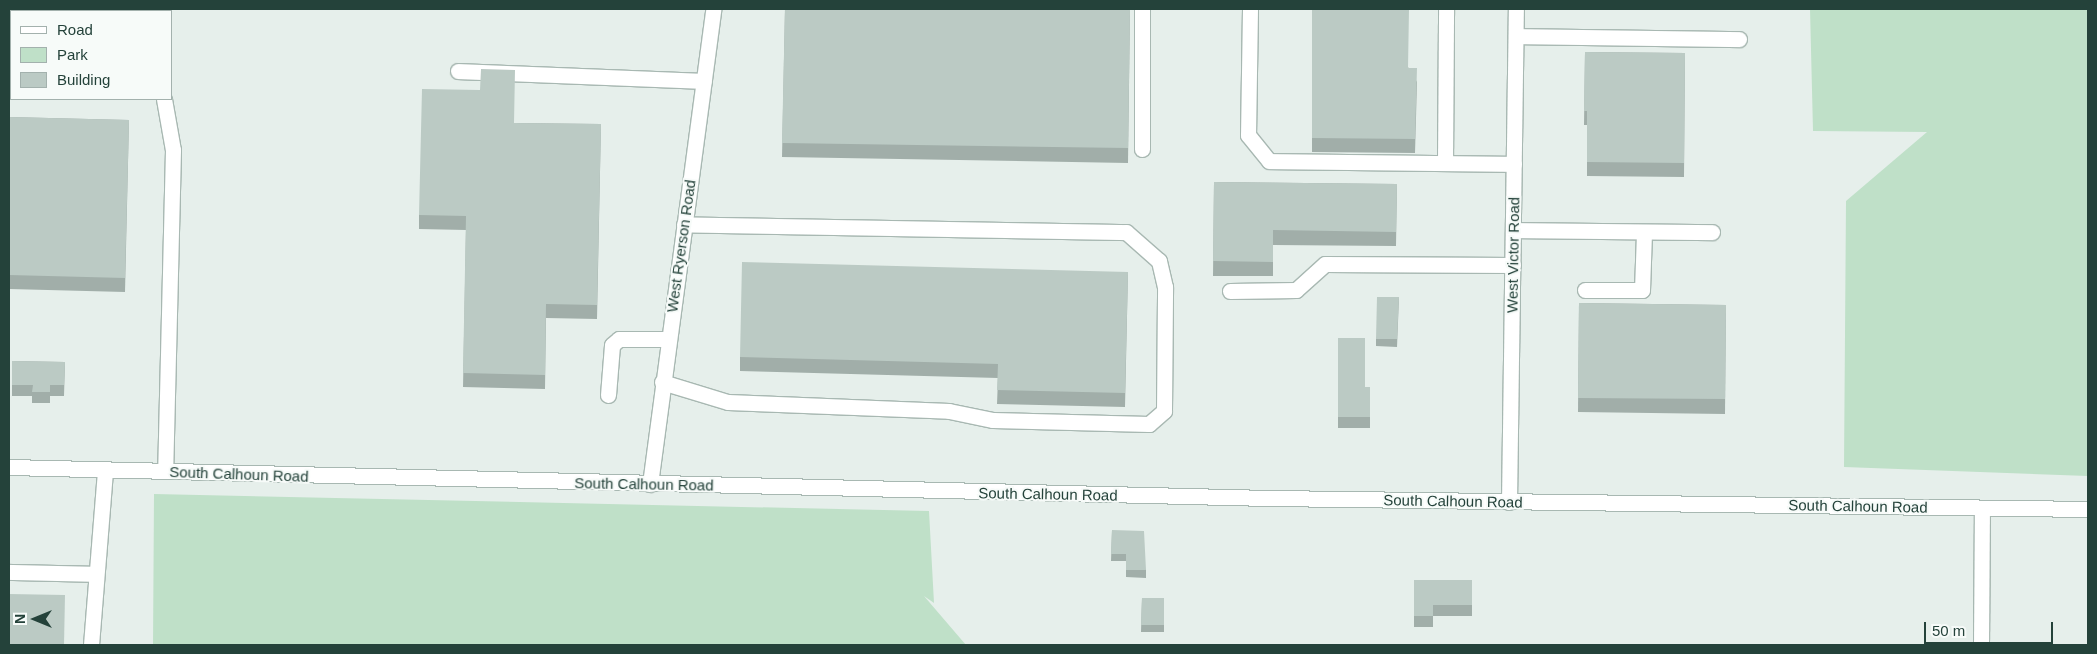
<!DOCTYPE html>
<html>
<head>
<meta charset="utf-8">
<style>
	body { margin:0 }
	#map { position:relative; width:2097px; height:654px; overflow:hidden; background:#e6efeb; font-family:Arial,sans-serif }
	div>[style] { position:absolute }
	.green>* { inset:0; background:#bfe0c8 }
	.roads { filter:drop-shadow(1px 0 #a8b8b2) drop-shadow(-1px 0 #a8b8b2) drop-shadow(0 1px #a8b8b2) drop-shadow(0 -1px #a8b8b2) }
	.minor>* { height:15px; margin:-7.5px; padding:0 7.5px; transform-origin:7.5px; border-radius:7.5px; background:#fff }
	.wall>* { inset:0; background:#a1aea9 }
	.building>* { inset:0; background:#bbcac4 }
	span { translate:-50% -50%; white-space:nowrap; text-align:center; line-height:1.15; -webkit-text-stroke:4px #f7fbf9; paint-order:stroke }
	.street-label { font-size:15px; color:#24423a }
	.frame { position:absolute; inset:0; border:10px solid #24423a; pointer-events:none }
	.legend { position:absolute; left:10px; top:10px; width:162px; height:90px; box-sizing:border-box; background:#f7fbf9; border:1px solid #a3b1ad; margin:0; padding:6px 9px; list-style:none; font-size:15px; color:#24423a }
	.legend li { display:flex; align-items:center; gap:10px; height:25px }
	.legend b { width:25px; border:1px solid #a3b1ad }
	.north { position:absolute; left:10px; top:594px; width:50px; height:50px; -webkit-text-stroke:4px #f7fbf9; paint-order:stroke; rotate:270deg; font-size:14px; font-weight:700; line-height:20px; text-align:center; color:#24423a }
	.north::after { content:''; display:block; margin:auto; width:18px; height:22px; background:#24423a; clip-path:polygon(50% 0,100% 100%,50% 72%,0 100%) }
	.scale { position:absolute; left:1924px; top:622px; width:129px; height:22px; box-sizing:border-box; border:2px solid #24423a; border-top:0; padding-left:6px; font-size:15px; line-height:18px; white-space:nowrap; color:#24423a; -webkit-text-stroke:4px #f7fbf9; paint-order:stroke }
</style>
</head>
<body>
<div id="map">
	<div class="green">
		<i style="clip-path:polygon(1810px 9px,2088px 9px,2088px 476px,1844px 467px,1846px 201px,1927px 132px,1813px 131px)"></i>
		<i style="clip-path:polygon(154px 494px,929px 511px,934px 603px,924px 596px,966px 645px,153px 645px)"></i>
	</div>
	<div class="roads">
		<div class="minor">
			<i style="left:88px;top:9px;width:2px;rotate:90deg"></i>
			<i style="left:1250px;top:9px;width:126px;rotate:90.9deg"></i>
			<i style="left:1248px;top:135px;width:33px;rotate:51deg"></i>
			<i style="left:1269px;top:161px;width:245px;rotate:0.7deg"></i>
			<i style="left:1516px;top:36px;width:223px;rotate:0.8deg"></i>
			<i style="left:9px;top:51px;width:2px"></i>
			<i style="left:458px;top:71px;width:246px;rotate:2.3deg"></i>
			<i style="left:164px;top:99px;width:52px;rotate:80deg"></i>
			<i style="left:173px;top:150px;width:321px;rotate:91.4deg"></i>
			<i style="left:1142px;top:149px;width:140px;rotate:-90deg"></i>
			<i style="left:1445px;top:163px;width:154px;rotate:-89.6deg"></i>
			<i style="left:1514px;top:230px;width:198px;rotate:0.6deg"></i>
			<i style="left:1585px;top:290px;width:57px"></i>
			<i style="left:1642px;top:290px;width:58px;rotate:-88deg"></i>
			<i style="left:1230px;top:291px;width:66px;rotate:-0.9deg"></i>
			<i style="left:1296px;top:290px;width:39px;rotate:-42deg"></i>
			<i style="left:1325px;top:264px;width:188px;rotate:0.3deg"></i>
			<i style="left:662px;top:382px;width:69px;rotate:16.9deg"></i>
			<i style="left:728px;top:402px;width:221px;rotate:2.3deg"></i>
			<i style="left:949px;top:411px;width:45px;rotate:11.6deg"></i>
			<i style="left:993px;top:420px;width:156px;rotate:1.5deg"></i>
			<i style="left:1149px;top:424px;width:20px;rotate:-41deg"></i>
			<i style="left:1164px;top:411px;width:124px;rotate:-89.5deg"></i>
			<i style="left:1165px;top:287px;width:27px;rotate:-103deg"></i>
			<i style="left:1159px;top:261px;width:44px;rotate:-138.7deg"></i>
			<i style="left:1126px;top:232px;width:442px;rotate:-179deg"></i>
			<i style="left:608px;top:395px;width:50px;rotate:-85.4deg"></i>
			<i style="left:612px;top:345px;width:9px;rotate:-41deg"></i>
			<i style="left:619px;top:339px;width:49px"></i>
			<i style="left:9px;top:467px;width:1262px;rotate:1.41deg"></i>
			<i style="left:1271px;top:498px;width:817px;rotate:0.77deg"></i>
			<i style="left:650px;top:484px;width:479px;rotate:-82.4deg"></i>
			<i style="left:1509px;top:502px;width:493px;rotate:-89.2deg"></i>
			<i style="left:9px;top:572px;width:85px;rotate:1.3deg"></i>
			<i style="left:91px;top:645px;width:176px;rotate:-85.4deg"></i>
			<i style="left:1981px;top:645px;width:137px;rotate:-89.6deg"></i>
		</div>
	</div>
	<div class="wall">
		<i style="clip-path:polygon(785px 9px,1130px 9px,1128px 163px,782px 157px)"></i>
		<i style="clip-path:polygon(1312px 9px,1409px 68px,1417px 82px,1415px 153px,1312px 152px)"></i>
		<i style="clip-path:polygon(1585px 52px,1685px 53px,1684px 177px,1587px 176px,1587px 125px,1584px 125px)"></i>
		<i style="clip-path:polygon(9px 117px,129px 120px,125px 292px,9px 289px)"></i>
		<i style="clip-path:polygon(515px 123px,601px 124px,597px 319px,546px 318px,545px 389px,463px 387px,466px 230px,419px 229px,419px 215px)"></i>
		<i style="clip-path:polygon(1214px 182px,1397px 184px,1396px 246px,1273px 245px,1273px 276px,1213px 276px)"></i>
		<i style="clip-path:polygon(1128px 272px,1125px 407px,997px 404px,998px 378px,740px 371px,740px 357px)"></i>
		<i style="clip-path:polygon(1399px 297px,1397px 347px,1376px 346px,1376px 339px)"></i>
		<i style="clip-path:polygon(1579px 303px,1726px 305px,1725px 414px,1578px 412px)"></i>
		<i style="clip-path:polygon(1338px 338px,1365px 387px,1370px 387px,1370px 428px,1338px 428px)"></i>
		<i style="clip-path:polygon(12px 361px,65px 362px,64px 396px,50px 396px,50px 403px,32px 403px,32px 396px,12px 396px)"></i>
		<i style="clip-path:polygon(1112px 530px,1146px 570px,1146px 578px,1126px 577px,1126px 561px,1111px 561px)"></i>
		<i style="clip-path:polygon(1414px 580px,1472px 580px,1472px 616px,1433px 616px,1433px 627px,1414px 627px)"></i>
		<i style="clip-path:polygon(1142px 598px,1164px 598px,1164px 632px,1141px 632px)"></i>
	</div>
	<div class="building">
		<i style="clip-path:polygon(785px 9px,1130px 9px,1128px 148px,782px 143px)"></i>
		<i style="clip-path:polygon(1312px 9px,1409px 9px,1408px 68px,1417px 68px,1415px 139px,1312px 138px)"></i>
		<i style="clip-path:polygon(1585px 52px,1685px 53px,1684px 163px,1587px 162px,1587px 111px,1584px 111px)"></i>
		<i style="clip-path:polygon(481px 69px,515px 70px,514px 123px,601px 124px,597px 305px,546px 304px,545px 375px,463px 373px,466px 216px,419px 215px,422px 89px,480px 90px)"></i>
		<i style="clip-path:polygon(9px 117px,129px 120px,125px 278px,9px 275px)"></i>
		<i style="clip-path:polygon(1214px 182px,1397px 184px,1396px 232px,1273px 230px,1273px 262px,1213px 261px)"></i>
		<i style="clip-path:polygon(742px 262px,1128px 272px,1125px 393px,997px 390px,998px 364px,740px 357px)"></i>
		<i style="clip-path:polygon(1377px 297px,1399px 297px,1397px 339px,1376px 339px)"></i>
		<i style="clip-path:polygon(1579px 303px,1726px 305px,1725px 399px,1578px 398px)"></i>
		<i style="clip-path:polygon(1338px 338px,1365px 338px,1365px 387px,1370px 387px,1370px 417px,1338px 417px)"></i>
		<i style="clip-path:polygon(12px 361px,65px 362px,64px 385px,50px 385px,50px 392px,32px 392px,33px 385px,12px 385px)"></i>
		<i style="clip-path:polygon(1112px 530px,1144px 531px,1146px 570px,1126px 570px,1126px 554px,1111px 554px)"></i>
		<i style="clip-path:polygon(1414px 580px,1472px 580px,1472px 605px,1433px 605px,1433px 616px,1414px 616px)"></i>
		<i style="clip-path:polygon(9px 594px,65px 595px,64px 645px,9px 645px)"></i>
		<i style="clip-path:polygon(1142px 598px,1164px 598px,1164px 625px,1141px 625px)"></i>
	</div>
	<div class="street-label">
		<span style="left:681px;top:246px;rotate:-82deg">West Ryerson Road</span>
		<span style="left:1513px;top:255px;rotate:-89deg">West Victor Road</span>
		<span style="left:239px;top:474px;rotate:2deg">South Calhoun Road</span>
		<span style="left:644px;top:484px;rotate:1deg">South Calhoun Road</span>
		<span style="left:1048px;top:494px;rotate:1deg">South Calhoun Road</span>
		<span style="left:1453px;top:501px;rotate:1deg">South Calhoun Road</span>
		<span style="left:1858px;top:506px;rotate:1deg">South Calhoun Road</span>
	</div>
	<div class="frame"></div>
	<ul class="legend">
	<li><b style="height:6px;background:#fff"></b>Road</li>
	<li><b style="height:14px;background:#bfe0c8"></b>Park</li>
	<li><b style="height:14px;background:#bbcac4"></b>Building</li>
	</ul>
	<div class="north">N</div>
	<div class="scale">50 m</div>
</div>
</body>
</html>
